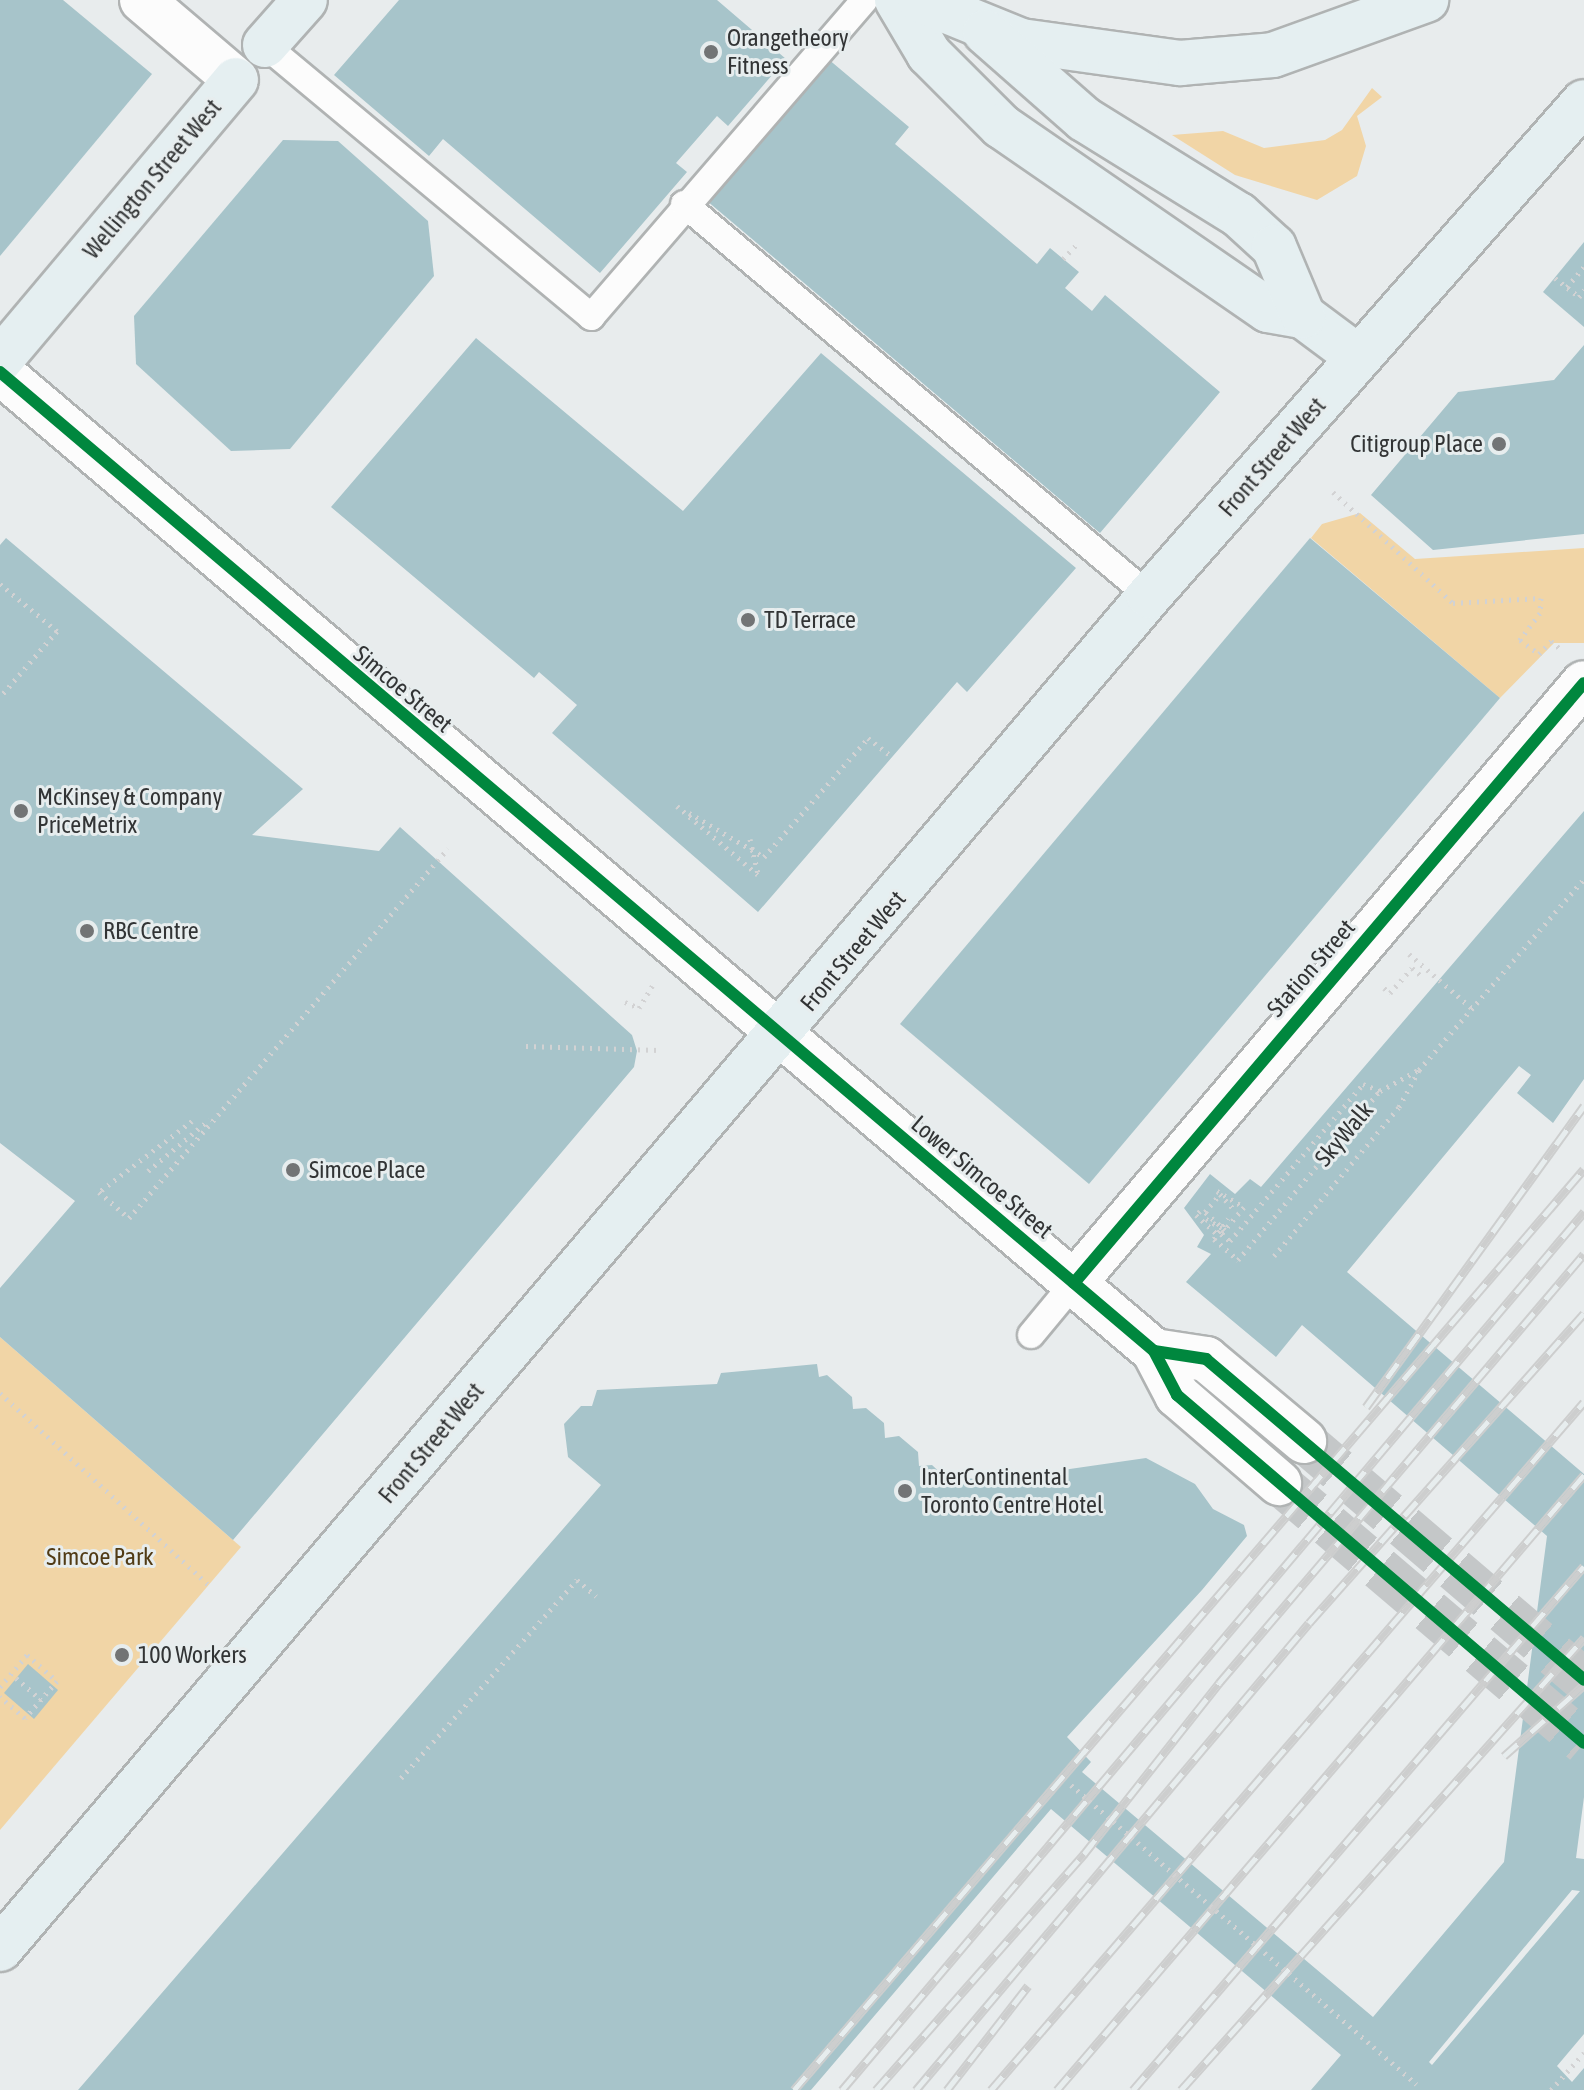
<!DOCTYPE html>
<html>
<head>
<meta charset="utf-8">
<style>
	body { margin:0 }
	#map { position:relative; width:1584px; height:2090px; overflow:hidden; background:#e8eced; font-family:"Asap Condensed",sans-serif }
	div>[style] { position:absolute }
	.green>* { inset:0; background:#f1d5a6 }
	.building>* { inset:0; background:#a7c4ca }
	.secondary-tunnel>* { height:44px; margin-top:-22px; transform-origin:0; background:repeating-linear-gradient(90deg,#c4c7c8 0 44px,transparent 0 66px) }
	.path>* { height:5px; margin-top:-2.5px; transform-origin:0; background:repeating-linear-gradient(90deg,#d2d2d3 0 2px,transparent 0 8px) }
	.roads { filter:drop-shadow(2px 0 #b0b3b3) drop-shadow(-2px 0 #b0b3b3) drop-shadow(0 2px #b0b3b3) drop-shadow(0 -2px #b0b3b3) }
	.lane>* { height:26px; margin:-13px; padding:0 13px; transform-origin:13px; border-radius:13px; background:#fcfcfc }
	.street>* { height:44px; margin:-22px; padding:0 22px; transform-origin:22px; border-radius:22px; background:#fcfcfc }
	.secondary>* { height:44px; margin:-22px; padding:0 22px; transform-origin:22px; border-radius:22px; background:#fcfcfc }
	.primary>* { height:44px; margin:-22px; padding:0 22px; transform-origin:22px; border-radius:22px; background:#e5eff1 }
	.rail>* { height:9px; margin-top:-4.5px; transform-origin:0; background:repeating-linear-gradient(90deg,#e7edee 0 18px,#cdcece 0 36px); box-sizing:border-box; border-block:2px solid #cdcece }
	.path-bridge>* { height:5px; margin-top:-2.5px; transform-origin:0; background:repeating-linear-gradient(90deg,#d2d2d3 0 2px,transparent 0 8px) }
	.cycleway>* { height:12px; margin:-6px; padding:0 6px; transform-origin:6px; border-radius:6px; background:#00873e }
	.dots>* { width:22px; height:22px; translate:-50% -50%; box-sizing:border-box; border:4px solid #e7edee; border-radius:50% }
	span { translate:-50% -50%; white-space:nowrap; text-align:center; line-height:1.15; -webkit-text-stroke:6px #e7edee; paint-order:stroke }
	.poi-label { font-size:24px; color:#323435 }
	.left { translate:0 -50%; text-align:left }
	.right { translate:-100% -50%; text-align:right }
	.street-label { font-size:24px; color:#323435 }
	.park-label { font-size:24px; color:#513b15 }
</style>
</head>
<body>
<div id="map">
	<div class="green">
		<i style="clip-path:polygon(1372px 88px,1382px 97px,1357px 116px,1366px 146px,1357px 176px,1317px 200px,1235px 175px,1172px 135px,1223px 131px,1264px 148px,1325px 140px,1342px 130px)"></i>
		<i style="clip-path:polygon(1360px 513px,1415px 559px,1584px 548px,1584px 643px,1554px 643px,1500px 698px,1311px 538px,1322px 524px)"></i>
		<i style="clip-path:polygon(0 1337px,241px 1547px,0 1830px)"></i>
	</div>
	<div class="building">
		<i style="clip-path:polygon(0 0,63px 0,152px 74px,0 256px)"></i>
		<i style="clip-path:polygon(399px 0,717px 0,786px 59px,728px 126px,717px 116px,676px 163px,687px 172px,600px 273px,443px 139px,429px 156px,334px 75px)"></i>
		<i style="clip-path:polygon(821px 53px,909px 127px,895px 144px,1037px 264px,1050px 248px,1079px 272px,1065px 288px,1092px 311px,1105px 295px,1220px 392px,1100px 533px,700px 195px)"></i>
		<i style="clip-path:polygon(283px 140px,338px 141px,428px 221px,434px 276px,290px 449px,231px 451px,136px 364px,134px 316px)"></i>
		<i style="clip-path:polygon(1584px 242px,1584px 327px,1543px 292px)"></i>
		<i style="clip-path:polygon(476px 338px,683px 511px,821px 353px,1076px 568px,967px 692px,957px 682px,758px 912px,552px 733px,577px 705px,539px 672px,534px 678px,331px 507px)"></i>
		<i style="clip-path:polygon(1584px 345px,1584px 534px,1433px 550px,1371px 495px,1458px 392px,1554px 380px)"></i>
		<i style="clip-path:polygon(6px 538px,303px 789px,252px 835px,379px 851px,400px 827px,632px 1035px,637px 1051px,634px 1067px,233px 1540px,0 1337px,0 1288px,75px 1201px,0 1143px,0 545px)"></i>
		<i style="clip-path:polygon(1310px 538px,1500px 698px,1089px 1184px,900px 1024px)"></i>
		<i style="clip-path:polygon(evenodd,1584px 811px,1584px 1079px,1553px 1123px,1517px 1093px,1531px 1075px,1519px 1066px,1347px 1272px,1584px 1474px,1584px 1797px,1576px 1858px,1584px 1859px,1584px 2034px,1557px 2066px,1572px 2082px,1584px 2068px,1584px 2090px,1311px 2090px,1341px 2055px,1051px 1809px,811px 2090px,78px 2090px,601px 1485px,568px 1457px,564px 1424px,581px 1406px,592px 1406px,597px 1390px,717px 1384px,721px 1373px,817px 1364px,819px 1377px,827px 1375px,852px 1397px,853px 1409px,866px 1408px,884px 1423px,885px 1438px,899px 1436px,918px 1452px,919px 1466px,932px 1465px,947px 1479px,1008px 1478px,1146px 1458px,1195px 1484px,1213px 1509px,1244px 1525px,1247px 1536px,1202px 1590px,1067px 1737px,1091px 1762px,1082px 1772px,1373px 2017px,1504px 1862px,1547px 1536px,1302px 1325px,1276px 1357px,1186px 1282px,1211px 1254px,1197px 1247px,1204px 1235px,1184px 1208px,1210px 1174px,1235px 1194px,1250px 1179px,1261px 1187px,1584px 811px,1572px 1890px,1580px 1891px,1432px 2065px,1429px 2062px,1572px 1890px)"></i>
		<i style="clip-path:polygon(28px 1664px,58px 1690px,34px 1719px,4px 1693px)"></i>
	</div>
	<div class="secondary-tunnel">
		<i style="left:1304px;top:1441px;width:368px;rotate:40.5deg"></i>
		<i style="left:1279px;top:1483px;width:401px;rotate:40.4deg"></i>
	</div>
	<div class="path">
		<i style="left:1063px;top:259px;width:19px;rotate:-47deg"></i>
		<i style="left:1555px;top:278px;width:31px;rotate:38deg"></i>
		<i style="left:1579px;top:297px;width:9px;rotate:-54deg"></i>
		<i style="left:1567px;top:287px;width:26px;rotate:-50deg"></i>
		<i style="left:1333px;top:492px;width:163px;rotate:42.8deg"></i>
		<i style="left:1453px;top:603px;width:88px;rotate:-3.3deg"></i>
		<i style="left:1541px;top:598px;width:15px;rotate:94deg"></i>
		<i style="left:1540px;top:613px;width:34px;rotate:127deg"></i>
		<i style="left:1520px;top:640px;width:24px;rotate:36deg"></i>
		<i style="left:1539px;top:654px;width:18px;rotate:-47deg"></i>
		<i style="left:1551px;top:641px;width:11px;rotate:41deg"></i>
		<i style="left:0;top:584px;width:74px;rotate:39.5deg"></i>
		<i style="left:57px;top:631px;width:87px;rotate:130.8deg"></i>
		<i style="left:677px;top:806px;width:106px;rotate:40.4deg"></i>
		<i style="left:689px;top:813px;width:87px;rotate:30.4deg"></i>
		<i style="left:750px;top:839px;width:35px;rotate:77deg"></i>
		<i style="left:764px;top:857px;width:158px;rotate:-48.8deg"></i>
		<i style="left:868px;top:738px;width:31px;rotate:38deg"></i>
		<i style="left:1409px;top:954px;width:84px;rotate:40.7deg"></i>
		<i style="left:1384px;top:988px;width:8px;rotate:40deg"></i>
		<i style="left:1390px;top:993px;width:33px;rotate:-49deg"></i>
		<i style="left:1412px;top:968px;width:11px;rotate:41deg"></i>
		<i style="left:625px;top:1002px;width:15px;rotate:23deg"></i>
		<i style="left:639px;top:1008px;width:26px;rotate:-59deg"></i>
		<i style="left:526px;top:1046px;width:133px;rotate:1.7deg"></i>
		<i style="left:192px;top:1121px;width:117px;rotate:142.6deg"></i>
		<i style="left:99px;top:1192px;width:40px;rotate:41deg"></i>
		<i style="left:129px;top:1218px;width:488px;rotate:-49.2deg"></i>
		<i style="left:148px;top:1171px;width:80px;rotate:-39.9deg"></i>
		<i style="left:1217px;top:1191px;width:31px;rotate:31deg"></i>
		<i style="left:1244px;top:1207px;width:35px;rotate:130deg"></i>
		<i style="left:1221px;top:1234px;width:11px;rotate:38deg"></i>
		<i style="left:1230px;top:1241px;width:206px;rotate:-49.7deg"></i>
		<i style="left:1363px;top:1084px;width:18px;rotate:22deg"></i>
		<i style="left:1200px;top:1211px;width:6px;rotate:135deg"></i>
		<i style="left:1196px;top:1215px;width:30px;rotate:42deg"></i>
		<i style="left:1206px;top:1219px;width:18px;rotate:29deg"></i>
		<i style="left:1225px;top:1230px;width:27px;rotate:-138deg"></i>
		<i style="left:1205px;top:1212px;width:23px;rotate:-50deg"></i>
		<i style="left:1220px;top:1194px;width:24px;rotate:48deg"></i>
		<i style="left:1214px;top:1239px;width:32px;rotate:41deg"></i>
		<i style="left:1238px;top:1260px;width:221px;rotate:-50deg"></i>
		<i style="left:1380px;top:1091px;width:43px;rotate:-28.9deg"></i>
		<i style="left:1274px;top:1256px;width:194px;rotate:-50deg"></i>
		<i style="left:1399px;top:1107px;width:42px;rotate:-61.6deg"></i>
		<i style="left:1419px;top:1070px;width:252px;rotate:-49.2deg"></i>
		<i style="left:0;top:1393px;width:284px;rotate:42.6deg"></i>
		<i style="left:16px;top:1678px;width:33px;rotate:41deg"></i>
		<i style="left:0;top:1687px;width:42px;rotate:-49.8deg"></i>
		<i style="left:27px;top:1655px;width:40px;rotate:41deg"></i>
		<i style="left:57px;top:1681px;width:49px;rotate:130.9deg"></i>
		<i style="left:25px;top:1718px;width:33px;rotate:-140deg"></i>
		<i style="left:401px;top:1778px;width:265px;rotate:-48.4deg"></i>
		<i style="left:577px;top:1580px;width:25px;rotate:40deg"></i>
		<i style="left:1551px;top:2090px;width:50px;rotate:-48.3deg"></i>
	</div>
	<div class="roads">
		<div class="lane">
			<i style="left:265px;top:45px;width:425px;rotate:39.8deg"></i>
			<i style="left:591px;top:317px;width:419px;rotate:-49.2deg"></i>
			<i style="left:684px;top:204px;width:608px;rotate:40.13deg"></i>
			<i style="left:1031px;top:1335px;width:67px;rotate:-50.4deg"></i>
		</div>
		<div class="street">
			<i style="left:142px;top:0;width:123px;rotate:40.4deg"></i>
			<i style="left:1074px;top:1283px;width:787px;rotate:-49.64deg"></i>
		</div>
		<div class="secondary">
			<i style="left:0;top:372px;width:1513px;rotate:40.31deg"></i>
			<i style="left:1154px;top:1351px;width:50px;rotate:62.4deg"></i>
			<i style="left:1177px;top:1395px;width:135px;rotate:40.8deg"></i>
			<i style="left:1154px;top:1351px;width:53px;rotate:8.7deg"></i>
			<i style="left:1206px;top:1359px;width:128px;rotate:39.9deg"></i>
		</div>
		<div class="primary">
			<i style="left:897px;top:0;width:63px;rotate:59.3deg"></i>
			<i style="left:929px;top:54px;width:102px;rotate:45deg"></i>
			<i style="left:1001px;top:126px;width:324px;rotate:34.6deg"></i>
			<i style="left:1268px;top:310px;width:36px;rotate:10deg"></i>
			<i style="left:1303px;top:316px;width:69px;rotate:36.7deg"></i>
			<i style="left:920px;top:0;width:109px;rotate:22.1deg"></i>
			<i style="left:1021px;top:41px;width:161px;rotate:7.9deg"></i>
			<i style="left:1180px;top:63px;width:93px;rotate:-4.9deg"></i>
			<i style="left:1273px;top:55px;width:163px;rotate:-19.8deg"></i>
			<i style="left:985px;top:32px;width:132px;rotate:41.3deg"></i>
			<i style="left:1084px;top:119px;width:182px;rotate:31.8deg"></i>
			<i style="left:1239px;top:215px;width:47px;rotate:42.4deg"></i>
			<i style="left:1274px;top:247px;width:75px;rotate:67.2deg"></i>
			<i style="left:265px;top:45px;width:60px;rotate:-48.4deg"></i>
			<i style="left:0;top:360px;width:366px;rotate:-49.9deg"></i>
			<i style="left:0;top:1949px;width:1775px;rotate:-49.66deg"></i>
			<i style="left:1149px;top:596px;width:658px;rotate:-48.63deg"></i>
		</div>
	</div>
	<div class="rail">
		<i style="left:1366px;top:1407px;width:372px;rotate:-54.1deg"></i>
		<i style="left:1504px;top:1756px;width:107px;rotate:-41.6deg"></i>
		<i style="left:794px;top:2090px;width:1213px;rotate:-49.38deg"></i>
		<i style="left:842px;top:2090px;width:1150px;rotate:-49.8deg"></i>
		<i style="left:876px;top:2090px;width:315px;rotate:-48.6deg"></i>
		<i style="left:1084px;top:1854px;width:218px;rotate:-51.7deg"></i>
		<i style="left:1219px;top:1683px;width:563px;rotate:-49.61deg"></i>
		<i style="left:916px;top:2090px;width:610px;rotate:-49.92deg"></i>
		<i style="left:1309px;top:1623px;width:414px;rotate:-48.4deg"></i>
		<i style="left:947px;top:2090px;width:132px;rotate:-52.1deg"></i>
		<i style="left:991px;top:2090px;width:908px;rotate:-49.24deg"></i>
		<i style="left:1057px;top:2090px;width:810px;rotate:-49.41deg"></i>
		<i style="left:1133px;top:2090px;width:691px;rotate:-49.28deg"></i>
		<i style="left:1181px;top:2090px;width:606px;rotate:-48.28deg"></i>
	</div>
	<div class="path-bridge">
		<i style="left:1214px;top:1239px;width:25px;rotate:-56deg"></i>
		<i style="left:1071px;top:1785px;width:457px;rotate:40.9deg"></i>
	</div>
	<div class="cycleway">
		<i style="left:0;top:372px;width:1513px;rotate:40.31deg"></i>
		<i style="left:1154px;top:1351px;width:50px;rotate:62.4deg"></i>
		<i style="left:1177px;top:1395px;width:535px;rotate:40.53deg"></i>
		<i style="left:1074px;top:1283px;width:787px;rotate:-49.64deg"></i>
		<i style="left:1154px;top:1351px;width:53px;rotate:8.7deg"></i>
		<i style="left:1206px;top:1359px;width:496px;rotate:40.3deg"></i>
	</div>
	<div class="dots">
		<i style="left:711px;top:52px;background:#727475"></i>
		<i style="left:1499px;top:444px;background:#727475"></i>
		<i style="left:748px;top:620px;background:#727475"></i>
		<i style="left:21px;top:811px;background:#727475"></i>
		<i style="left:87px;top:931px;background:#727475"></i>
		<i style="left:293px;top:1170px;background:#727475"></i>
		<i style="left:905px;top:1491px;background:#727475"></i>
		<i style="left:122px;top:1655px;background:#727475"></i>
	</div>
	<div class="poi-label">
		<span class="left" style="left:727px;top:52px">Orangetheory<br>Fitness</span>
		<span class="right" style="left:1483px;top:444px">Citigroup Place</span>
		<span class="left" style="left:764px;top:620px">TD Terrace</span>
		<span class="left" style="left:37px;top:811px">McKinsey &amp; Company<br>PriceMetrix</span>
		<span class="left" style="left:103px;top:931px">RBC Centre</span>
		<span class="left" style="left:309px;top:1170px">Simcoe Place</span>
		<span class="left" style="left:921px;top:1491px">InterContinental<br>Toronto Centre Hotel</span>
		<span class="left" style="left:138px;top:1655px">100 Workers</span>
	</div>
	<div class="street-label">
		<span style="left:152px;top:179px;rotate:-50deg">Wellington Street West</span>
		<span style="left:1272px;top:457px;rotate:-49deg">Front Street West</span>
		<span style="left:403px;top:689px;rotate:40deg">Simcoe Street</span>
		<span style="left:853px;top:951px;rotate:-50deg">Front Street West</span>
		<span style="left:1311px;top:968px;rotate:-49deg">Station Street</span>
		<span style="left:1344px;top:1134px;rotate:-50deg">SkyWalk</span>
		<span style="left:982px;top:1177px;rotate:40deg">Lower Simcoe Street</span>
		<span style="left:431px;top:1443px;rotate:-50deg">Front Street West</span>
	</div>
	<div class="park-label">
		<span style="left:100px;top:1557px">Simcoe Park</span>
	</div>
</div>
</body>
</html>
